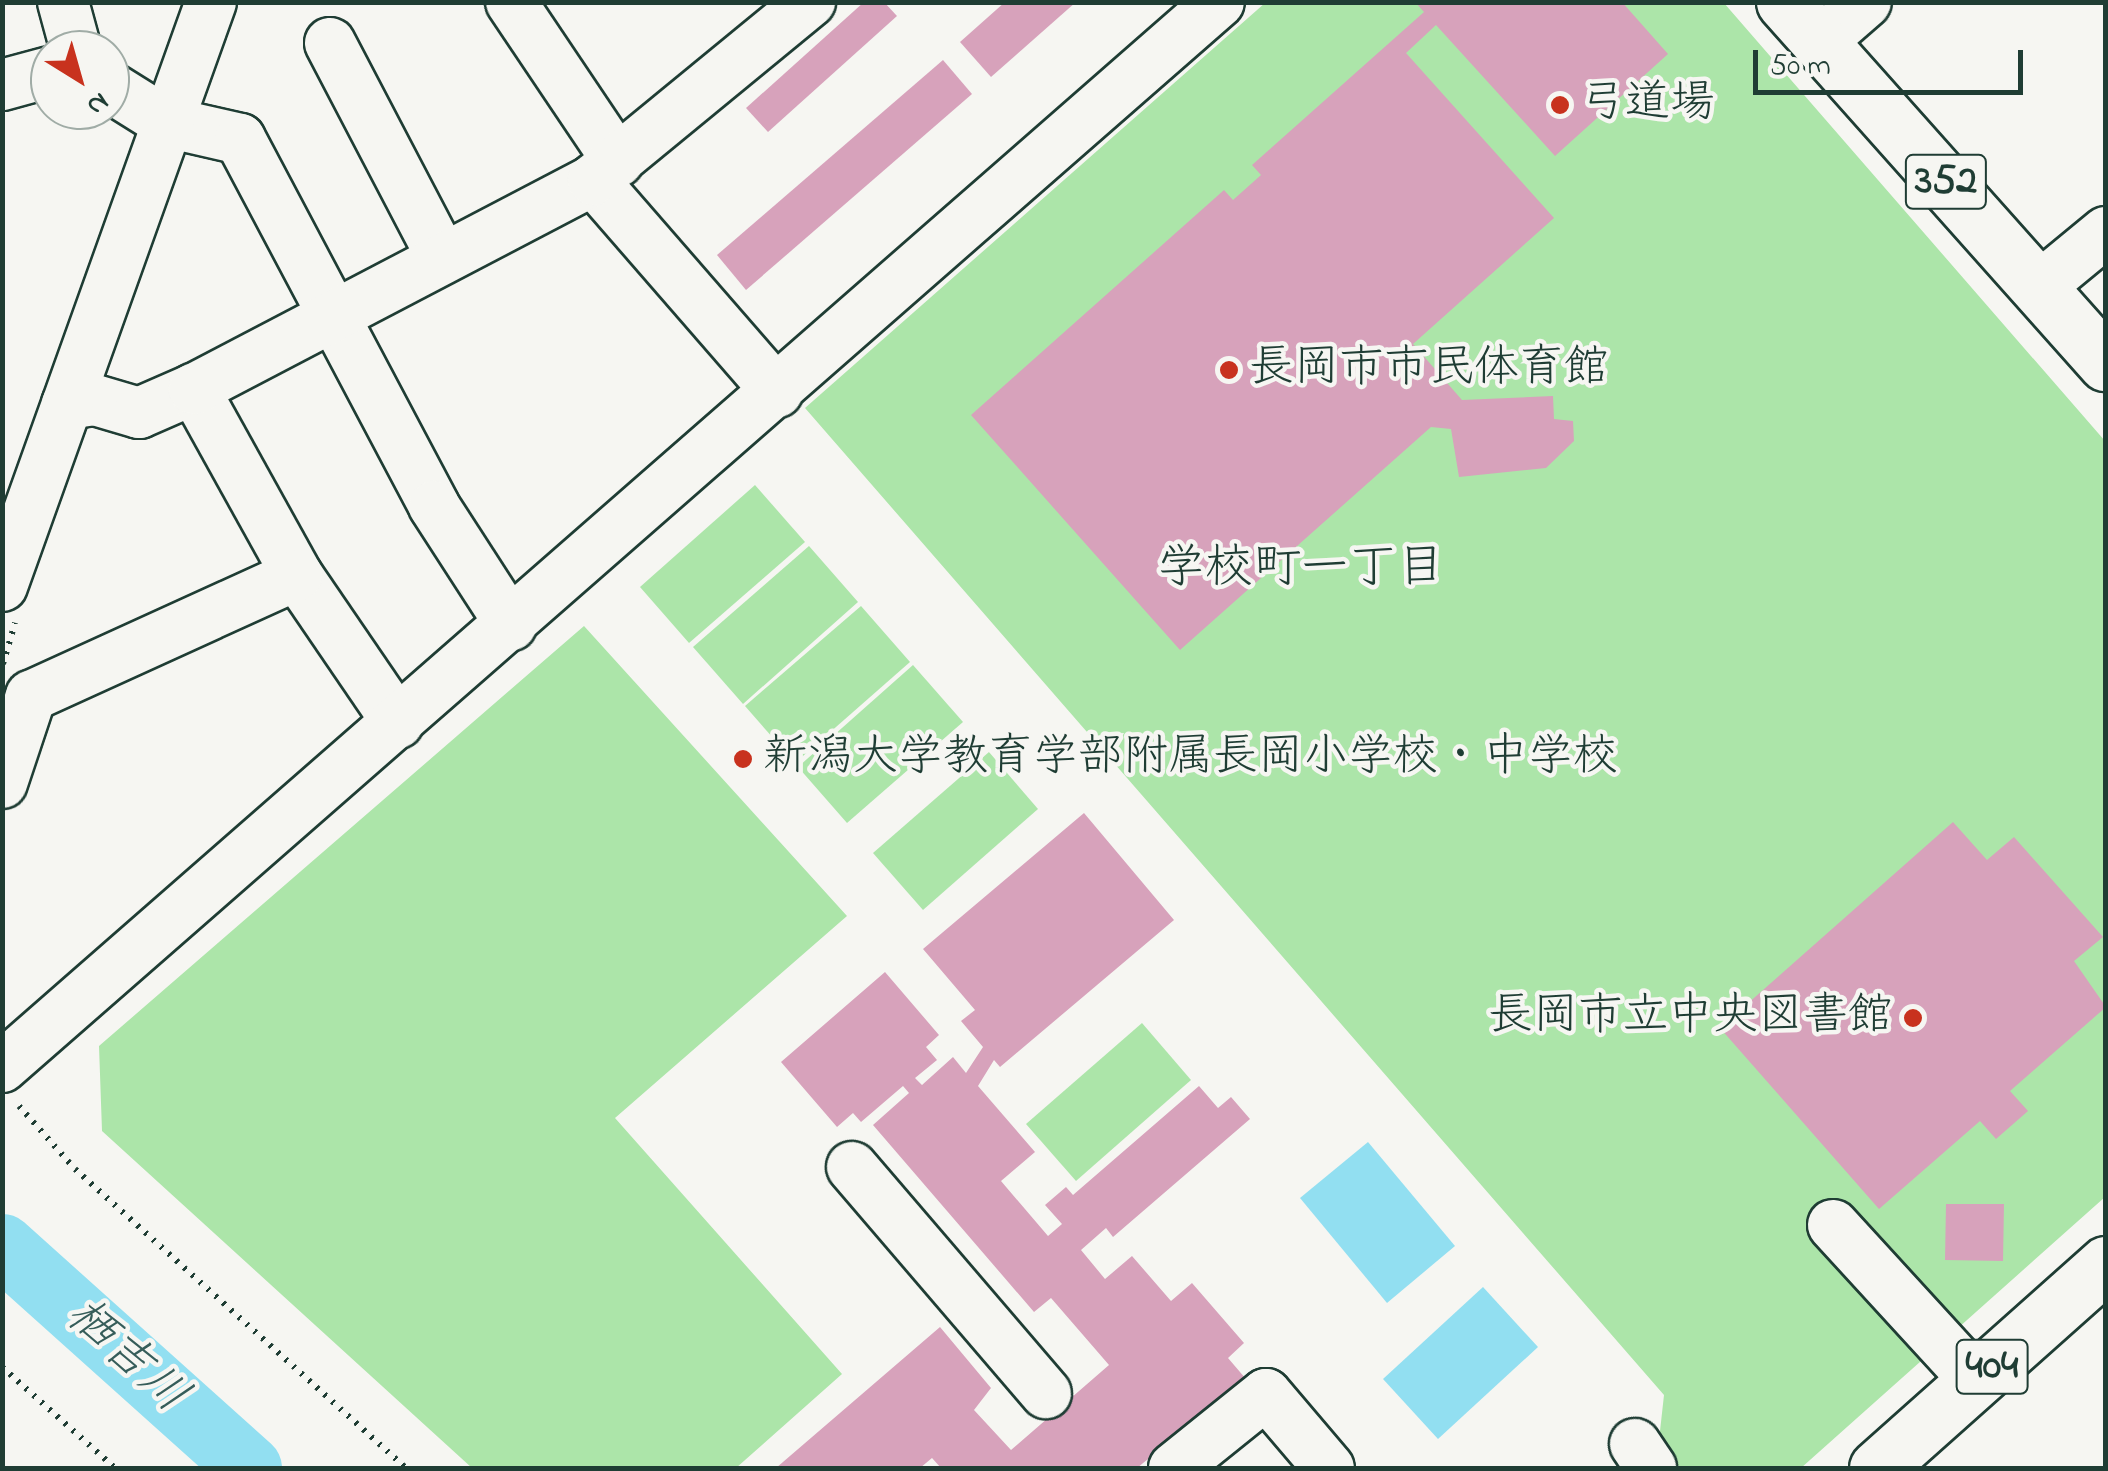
<!DOCTYPE html>
<html>
<head>
<meta charset="utf-8">
<style>
	body { margin:0 }
	#map { position:relative; width:2108px; height:1471px; overflow:hidden; background:#f6f6f2; font-family:"Indie Flower","Klee One",sans-serif }
	div>[style] { position:absolute }
	.green>* { inset:0; background:#ace5a9 }
	.water>* { inset:0; background:#92dff1 }
	.river>* { height:65px; margin:-32.5px; padding:0 32.5px; transform-origin:32.5px; border-radius:32.5px; background:#92dff1 }
	.building>* { inset:0; background:#d7a2bb }
	.path>* { height:6px; margin-top:-3px; transform-origin:0; background:repeating-linear-gradient(90deg,#1f3d34 0 2.5px,transparent 0 10.5px) }
	.roads { filter:drop-shadow(2px 0 #1f3d34) drop-shadow(-2px 0 #1f3d34) drop-shadow(0 2px #1f3d34) drop-shadow(0 -2px #1f3d34) }
	.minor>* { height:50px; margin:-25px; padding:0 25px; transform-origin:25px; border-radius:25px; background:#f6f6f2 }
	.highway>* { height:55px; margin:-27.5px; padding:0 27.5px; transform-origin:27.5px; border-radius:27.5px; background:#f6f6f2 }
	.dots>* { width:28px; height:28px; translate:-50% -50%; box-sizing:border-box; border:5px solid #f6f6f2; border-radius:50% }
	span { translate:-50% -50%; white-space:nowrap; text-align:center; line-height:1.15; -webkit-text-stroke:9px #f6f6f2; paint-order:stroke }
	.shield-label span { padding:2px 8px; background:#f6f6f2; border:2px solid; border-radius:8px; -webkit-text-stroke-width:0 }
	.shield-label { font-size:42px; color:#1f3d34; font-weight:700 }
	.poi-label { font-size:45px; color:#1f3d34 }
	.left { translate:0 -50%; text-align:left }
	.right { translate:-100% -50%; text-align:right }
	.neighbourhood-label { font-size:48px; color:#1f3d34 }
	.water-label { font-size:48px; color:#365d5a; font-style:italic }
	.frame { position:absolute; inset:0; border:5px solid #1f3d34; pointer-events:none }
	.north { position:absolute; left:30px; top:30px; width:100px; height:100px; box-sizing:border-box; background:#f6f6f2; border:2px solid #a0aca6; border-radius:50%; rotate:143deg; font-size:28px; font-weight:700; line-height:40px; text-align:center; color:#1f3d34 }
	.north::after { content:''; display:block; margin:auto; width:35px; height:45px; background:#c8321e; clip-path:polygon(50% 0,100% 100%,50% 72%,0 100%) }
	.scale { position:absolute; left:1753px; top:50px; width:270px; height:45px; box-sizing:border-box; border:5px solid #1f3d34; border-top:0; padding-left:12px; font-size:30px; line-height:35px; white-space:nowrap; color:#1f3d34; -webkit-text-stroke:8px #f6f6f2; paint-order:stroke }
</style>
</head>
<body>
<div id="map">
	<div class="green">
		<i style="clip-path:polygon(1265px 3px,1724px 3px,2105px 441px,2105px 1197px,1801px 1468px,1678px 1468px,1659px 1440px,1664px 1395px,805px 408px)"></i>
		<i style="clip-path:polygon(755px 485px,805px 542px,689px 643px,640px 587px)"></i>
		<i style="clip-path:polygon(809px 546px,858px 602px,743px 704px,693px 647px)"></i>
		<i style="clip-path:polygon(861px 606px,910px 662px,795px 763px,745px 706px)"></i>
		<i style="clip-path:polygon(584px 626px,847px 916px,615px 1118px,842px 1374px,736px 1468px,472px 1468px,102px 1131px,99px 1046px)"></i>
		<i style="clip-path:polygon(913px 665px,963px 722px,847px 823px,798px 767px)"></i>
		<i style="clip-path:polygon(989px 752px,1038px 809px,923px 910px,873px 853px)"></i>
		<i style="clip-path:polygon(1142px 1023px,1191px 1080px,1076px 1181px,1026px 1124px)"></i>
	</div>
	<div class="water">
		<i style="clip-path:polygon(1368px 1142px,1455px 1246px,1387px 1303px,1300px 1198px)"></i>
		<i style="clip-path:polygon(1483px 1287px,1538px 1347px,1438px 1439px,1383px 1379px)"></i>
	</div>
	<div class="river">
		<i style="left:2px;top:1246px;width:332px;rotate:41.9deg"></i>
	</div>
	<div class="building">
		<i style="clip-path:polygon(864px 2px,884px 2px,897px 16px,768px 132px,746px 108px)"></i>
		<i style="clip-path:polygon(1005px 2px,1076px 2px,991px 77px,960px 42px)"></i>
		<i style="clip-path:polygon(1415px 2px,1622px 2px,1668px 54px,1555px 156px,1436px 25px,1406px 53px,1554px 218px,1413px 344px,1462px 400px,1553px 396px,1554px 419px,1573px 421px,1574px 441px,1546px 468px,1459px 477px,1451px 429px,1431px 427px,1180px 650px,971px 415px,1224px 190px,1233px 200px,1261px 175px,1252px 165px,1424px 12px)"></i>
		<i style="clip-path:polygon(943px 60px,972px 94px,746px 290px,717px 255px)"></i>
		<i style="clip-path:polygon(1084px 813px,1174px 920px,1000px 1067px,994px 1060px,978px 1086px,1035px 1152px,1001px 1181px,1048px 1236px,1062px 1224px,1045px 1205px,1066px 1187px,1073px 1195px,1199px 1086px,1218px 1108px,1231px 1097px,1250px 1119px,1113px 1237px,1106px 1228px,1081px 1250px,1105px 1279px,1132px 1256px,1171px 1301px,1192px 1283px,1244px 1343px,1228px 1358px,1246px 1379px,1137px 1468px,941px 1468px,932px 1458px,920px 1468px,776px 1468px,940px 1327px,991px 1388px,974px 1410px,1011px 1450px,1109px 1365px,1051px 1298px,1034px 1312px,873px 1125px,909px 1093px,903px 1086px,861px 1122px,853px 1113px,837px 1127px,781px 1062px,885px 972px,939px 1035px,926px 1047px,937px 1060px,915px 1078px,922px 1085px,953px 1057px,966px 1073px,983px 1047px,961px 1021px,975px 1010px,923px 949px)"></i>
		<i style="clip-path:polygon(1953px 822px,1987px 860px,2014px 837px,2103px 937px,2074px 961px,2106px 1007px,2010px 1091px,2028px 1111px,1996px 1139px,1980px 1121px,1879px 1209px,1720px 1028px)"></i>
		<i style="clip-path:polygon(1946px 1204px,2004px 1204px,2003px 1261px,1945px 1260px)"></i>
	</div>
	<div class="path">
		<i style="left:3px;top:664px;width:43px;rotate:-73.7deg"></i>
		<i style="left:19px;top:1106px;width:84px;rotate:48.4deg"></i>
		<i style="left:75px;top:1169px;width:446px;rotate:42.1deg"></i>
		<i style="left:2px;top:1367px;width:152px;rotate:41.8deg"></i>
	</div>
	<div class="roads">
		<div class="minor">
			<i style="left:63px;top:2px;width:50px;rotate:74.8deg"></i>
			<i style="left:511px;top:2px;width:192px;rotate:56.1deg"></i>
			<i style="left:330px;top:43px;width:239px;rotate:62.4deg"></i>
			<i style="left:1819px;top:43px;width:62px;rotate:-41.1deg"></i>
			<i style="left:2px;top:85px;width:50px;rotate:-15.2deg"></i>
			<i style="left:110px;top:87px;width:66px;rotate:32deg"></i>
			<i style="left:166px;top:122px;width:76px;rotate:12.9deg"></i>
			<i style="left:240px;top:139px;width:415px;rotate:62.1deg"></i>
			<i style="left:434px;top:506px;width:142px;rotate:57.1deg"></i>
			<i style="left:593px;top:180px;width:281px;rotate:49deg"></i>
			<i style="left:2038px;top:288px;width:88px;rotate:-39.5deg"></i>
			<i style="left:67px;top:404px;width:28px;rotate:-8deg"></i>
			<i style="left:95px;top:400px;width:46px;rotate:16.5deg"></i>
			<i style="left:139px;top:413px;width:60px;rotate:-23.6deg"></i>
			<i style="left:2px;top:586px;width:620px;rotate:-70.31deg"></i>
			<i style="left:398px;top:723px;width:179px;rotate:-124.3deg"></i>
			<i style="left:297px;top:575px;width:213px;rotate:-119deg"></i>
			<i style="left:194px;top:389px;width:450px;rotate:-27.6deg"></i>
			<i style="left:593px;top:180px;width:281px;rotate:-39.4deg"></i>
			<i style="left:2px;top:783px;width:92px;rotate:-71.6deg"></i>
			<i style="left:31px;top:696px;width:292px;rotate:-24.5deg"></i>
			<i style="left:2px;top:1067px;width:1617px;rotate:-41.19deg"></i>
			<i style="left:852px;top:1167px;width:298px;rotate:49.4deg"></i>
			<i style="left:1833px;top:1225px;width:212px;rotate:47.5deg"></i>
			<i style="left:1635px;top:1444px;width:29px;rotate:56deg"></i>
			<i style="left:1174px;top:1468px;width:118px;rotate:-38.8deg"></i>
			<i style="left:1266px;top:1394px;width:97px;rotate:49.6deg"></i>
		</div>
		<div class="highway">
			<i style="left:1784px;top:2px;width:484px;rotate:48.3deg"></i>
			<i style="left:1877px;top:1468px;width:307px;rotate:-41.7deg"></i>
		</div>
	</div>
	<div class="dots">
		<i style="left:1560px;top:105px;background:#c8321e"></i>
		<i style="left:1229px;top:370px;background:#c8321e"></i>
		<i style="left:743px;top:759px;background:#c8321e"></i>
		<i style="left:1913px;top:1018px;background:#c8321e"></i>
	</div>
	<div class="shield-label">
		<span style="left:1946px;top:182px">352</span>
		<span style="left:1992px;top:1367px">404</span>
	</div>
	<div class="poi-label">
		<span class="left" style="left:1580px;top:105px">弓道場</span>
		<span class="left" style="left:1249px;top:370px">長岡市市民体育館</span>
		<span class="left" style="left:763px;top:759px">新潟大学教育学部附属長岡小学校・中学校</span>
		<span class="right" style="left:1893px;top:1018px">長岡市立中央図書館</span>
	</div>
	<div class="neighbourhood-label">
		<span style="left:1301px;top:570px">学校町一丁目</span>
	</div>
	<div class="water-label">
		<span style="left:126px;top:1357px;rotate:42deg">栖吉川</span>
	</div>
	<div class="frame"></div>
	<div class="north">N</div>
	<div class="scale">50 m</div>
</div>
</body>
</html>
